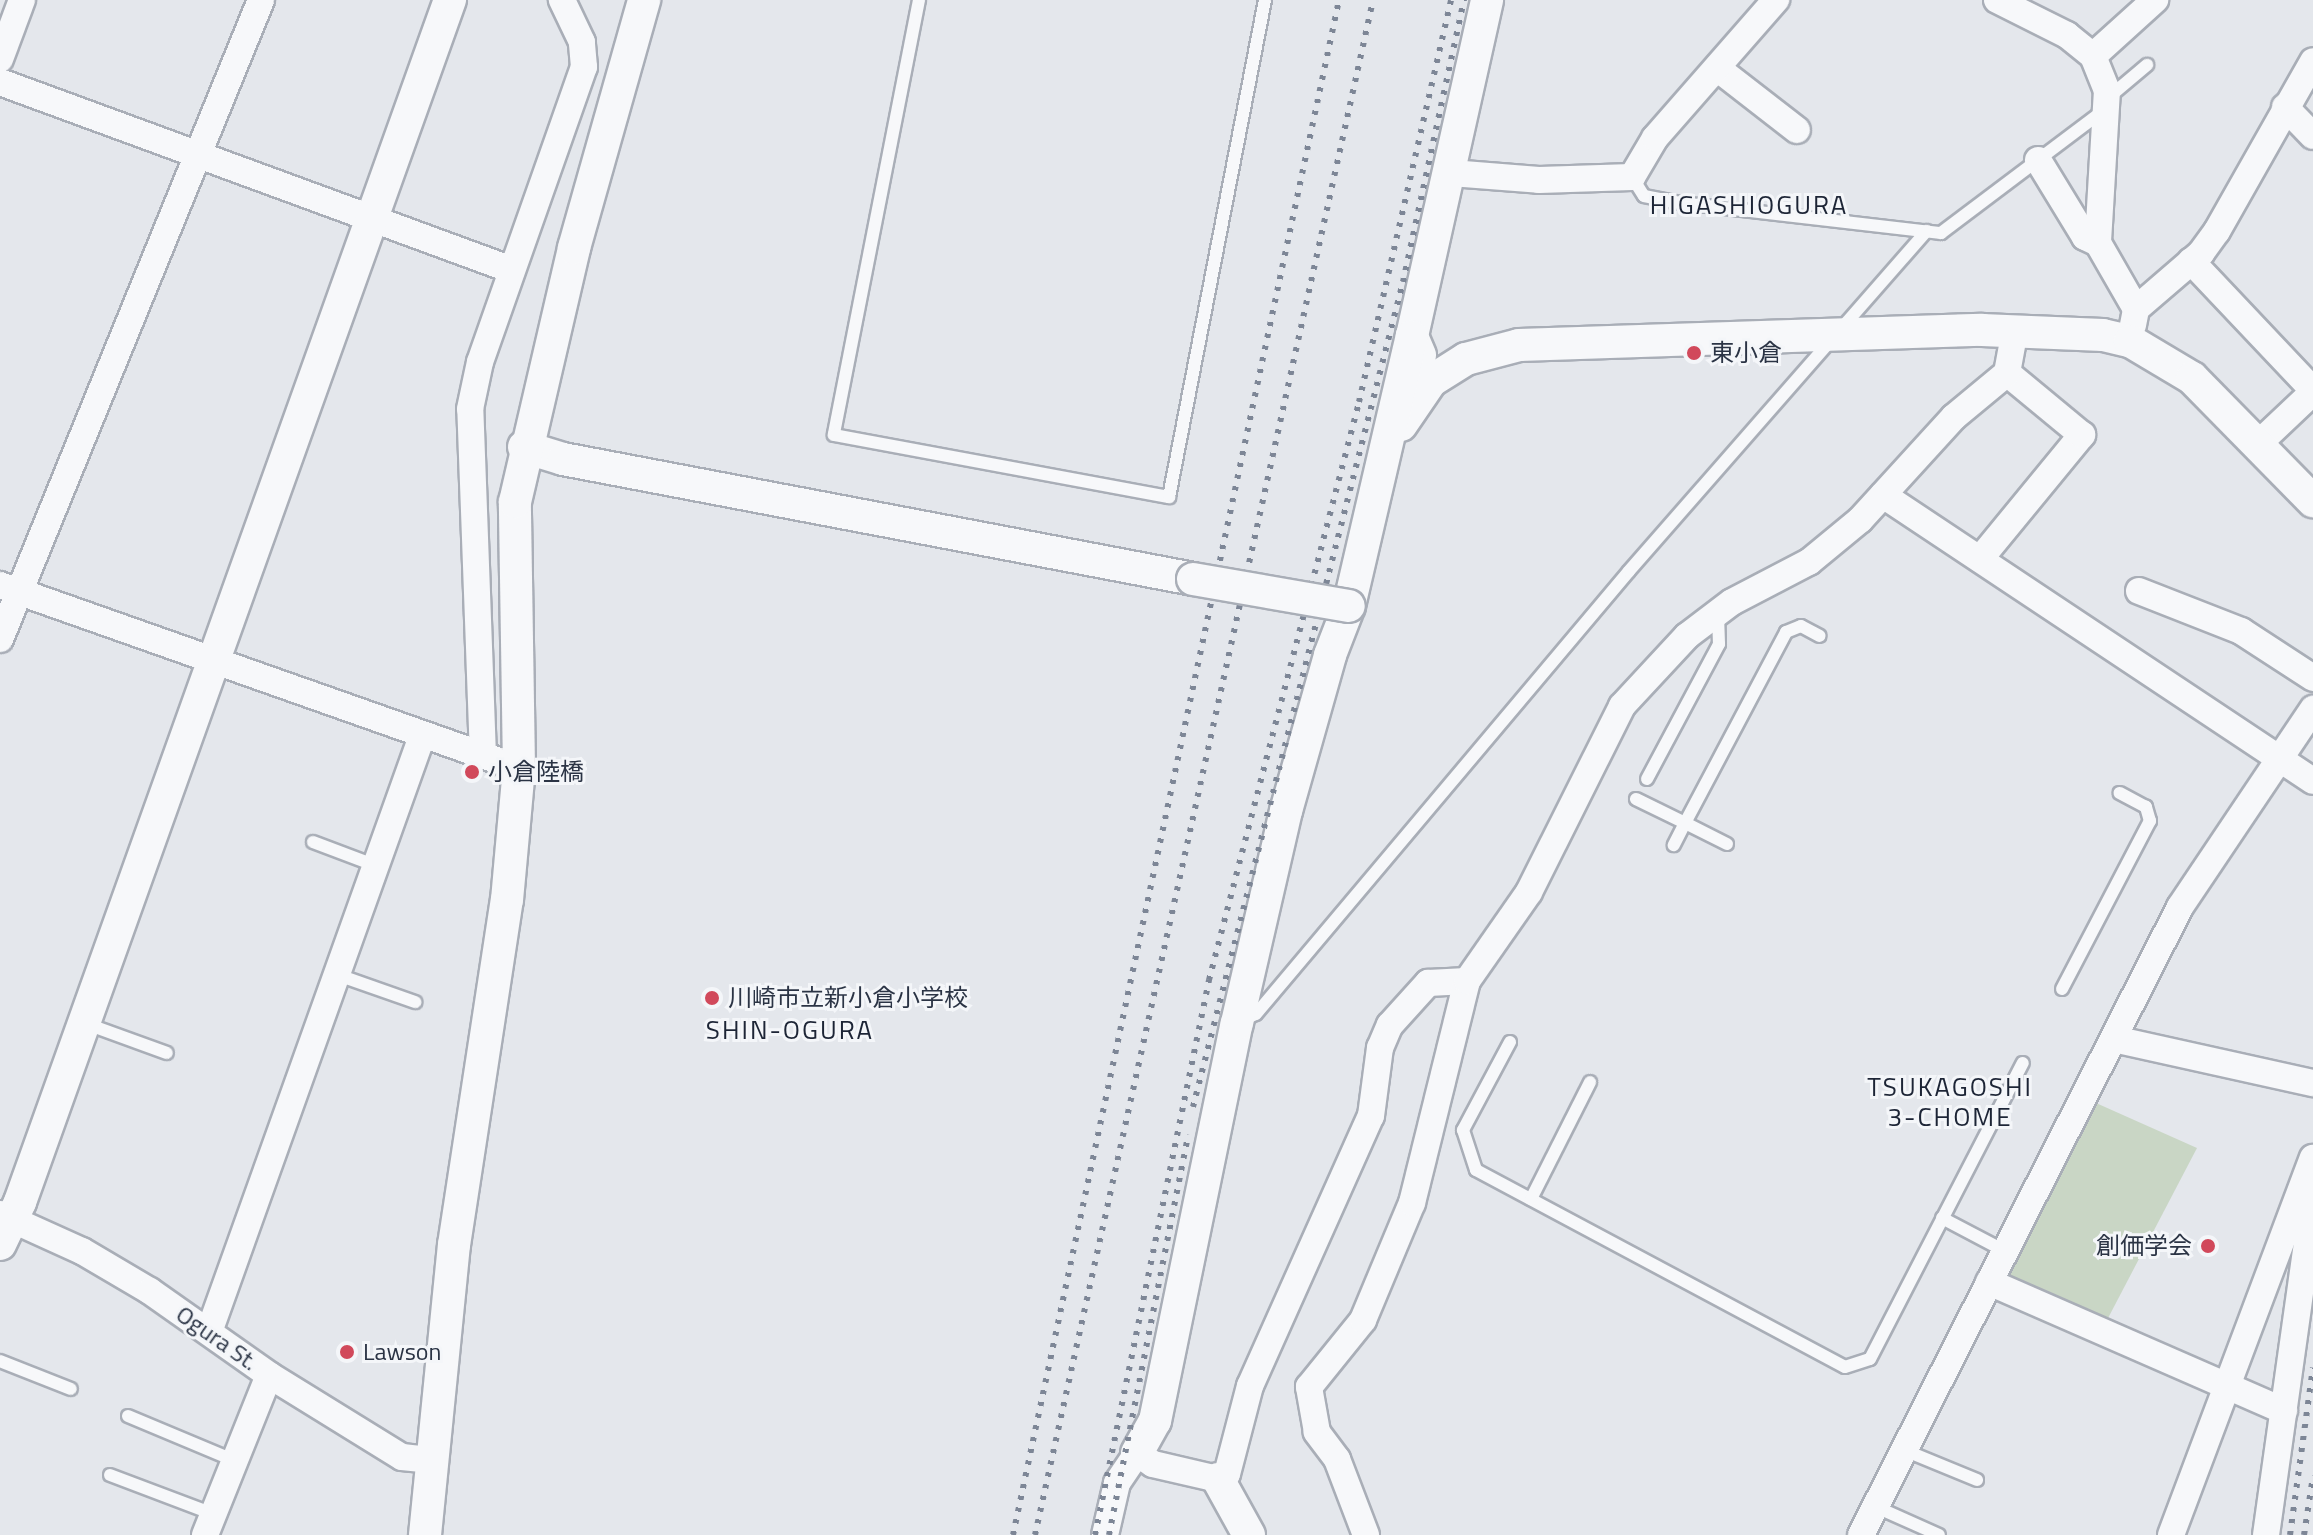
<!DOCTYPE html>
<html>
<head>
<meta charset="utf-8">
<style>
	body { margin:0 }
	#map { position:relative; width:2313px; height:1535px; overflow:hidden; background:#e4e7ec; font-family:"Titillium Web","Noto Sans JP",sans-serif }
	div>[style] { position:absolute }
	.green>* { inset:0; background:#c9d6c5 }
	.roads { filter:drop-shadow(2px 0 #a9aeb7) drop-shadow(-2px 0 #a9aeb7) drop-shadow(0 2px #a9aeb7) drop-shadow(0 -2px #a9aeb7) }
	.service>* { height:12px; margin:-6px; padding:0 6px; transform-origin:6px; border-radius:6px; background:#f7f8fa }
	.minor>* { height:26px; margin:-13px; padding:0 13px; transform-origin:13px; border-radius:13px; background:#f7f8fa }
	.tertiary>* { height:32px; margin:-16px; padding:0 16px; transform-origin:16px; border-radius:16px; background:#f7f8fa }
	.rail>* { height:6px; margin-top:-3px; transform-origin:0; background:repeating-linear-gradient(90deg,#7d8696 0 4px,transparent 0 12px) }
	.bridges { filter:drop-shadow(2px 0 #a9aeb7) drop-shadow(-2px 0 #a9aeb7) drop-shadow(0 2px #a9aeb7) drop-shadow(0 -2px #a9aeb7) }
	.tertiary-bridge>* { height:32px; margin:-16px; padding:0 16px; transform-origin:16px; border-radius:16px; background:#f7f8fa }
	.dots>* { width:22px; height:22px; translate:-50% -50%; box-sizing:border-box; border:4px solid #f4f6f9; border-radius:50% }
	span { translate:-50% -50%; white-space:nowrap; text-align:center; line-height:1.15; -webkit-text-stroke:6px #f4f6f9; paint-order:stroke }
	.poi-label { font-size:24px; color:#2b3445 }
	.left { translate:0 -50%; text-align:left }
	.right { translate:-100% -50%; text-align:right }
	.street-label { font-size:24px; color:#2b3445 }
	.neighbourhood-label { font-size:26px; color:#1d2536; letter-spacing:2px }
</style>
</head>
<body>
<div id="map">
	<div class="green">
		<i style="clip-path:polygon(2096px 1103px,2197px 1148px,2106px 1322px,2012px 1284px,2008px 1271px)"></i>
	</div>
	<div class="roads">
		<div class="service">
			<i style="left:919px;top:0;width:443px;rotate:101.1deg"></i>
			<i style="left:834px;top:435px;width:341px;rotate:10.5deg"></i>
			<i style="left:1169px;top:497px;width:506px;rotate:-79.07deg"></i>
			<i style="left:2109px;top:97px;width:50px;rotate:-40.1deg"></i>
			<i style="left:1632px;top:177px;width:22px;rotate:58deg"></i>
			<i style="left:1644px;top:196px;width:38px;rotate:11deg"></i>
			<i style="left:1681px;top:203px;width:262px;rotate:6.6deg"></i>
			<i style="left:1941px;top:233px;width:203px;rotate:-37deg"></i>
			<i style="left:1647px;top:779px;width:153px;rotate:-61.9deg"></i>
			<i style="left:1719px;top:644px;width:29px;rotate:-92deg"></i>
			<i style="left:1636px;top:799px;width:55px;rotate:26.1deg"></i>
			<i style="left:1685px;top:823px;width:25px;rotate:117deg"></i>
			<i style="left:313px;top:842px;width:68px;rotate:20.6deg"></i>
			<i style="left:1727px;top:844px;width:47px;rotate:-153.4deg"></i>
			<i style="left:1685px;top:823px;width:216px;rotate:-62.1deg"></i>
			<i style="left:1786px;top:632px;width:16px;rotate:-22deg"></i>
			<i style="left:1801px;top:626px;width:21px;rotate:28deg"></i>
			<i style="left:338px;top:975px;width:82px;rotate:19.3deg"></i>
			<i style="left:2062px;top:989px;width:190px;rotate:-62.4deg"></i>
			<i style="left:2150px;top:821px;width:15px;rotate:-106deg"></i>
			<i style="left:2146px;top:807px;width:30px;rotate:-152deg"></i>
			<i style="left:1240px;top:1021px;width:17px;rotate:-24deg"></i>
			<i style="left:1256px;top:1014px;width:579px;rotate:-49.9deg"></i>
			<i style="left:1629px;top:571px;width:452px;rotate:-48.8deg"></i>
			<i style="left:84px;top:1023px;width:88px;rotate:19.9deg"></i>
			<i style="left:1510px;top:1042px;width:100px;rotate:118.1deg"></i>
			<i style="left:1463px;top:1130px;width:42px;rotate:72deg"></i>
			<i style="left:1476px;top:1170px;width:418px;rotate:28.1deg"></i>
			<i style="left:1845px;top:1367px;width:26px;rotate:-18deg"></i>
			<i style="left:1870px;top:1359px;width:333px;rotate:-62.7deg"></i>
			<i style="left:1531px;top:1199px;width:131px;rotate:-63.2deg"></i>
			<i style="left:1942px;top:1218px;width:69px;rotate:27.7deg"></i>
			<i style="left:0;top:1361px;width:76px;rotate:21.5deg"></i>
			<i style="left:128px;top:1416px;width:114px;rotate:22.7deg"></i>
			<i style="left:1904px;top:1450px;width:79px;rotate:22.3deg"></i>
			<i style="left:110px;top:1475px;width:110px;rotate:20.7deg"></i>
			<i style="left:1874px;top:1506px;width:71px;rotate:24deg"></i>
		</div>
		<div class="minor">
			<i style="left:1997px;top:0;width:78px;rotate:26.6deg"></i>
			<i style="left:2067px;top:35px;width:33px;rotate:39deg"></i>
			<i style="left:2093px;top:56px;width:37px;rotate:68deg"></i>
			<i style="left:2107px;top:90px;width:153px;rotate:93.4deg"></i>
			<i style="left:2098px;top:243px;width:76px;rotate:60.1deg"></i>
			<i style="left:2093px;top:56px;width:84px;rotate:-42.1deg"></i>
			<i style="left:0;top:59px;width:63px;rotate:-69.6deg"></i>
			<i style="left:1717px;top:68px;width:101px;rotate:37.8deg"></i>
			<i style="left:0;top:82px;width:545px;rotate:20.16deg"></i>
			<i style="left:2285px;top:107px;width:40px;rotate:46deg"></i>
			<i style="left:2038px;top:160px;width:90px;rotate:58.6deg"></i>
			<i style="left:2085px;top:237px;width:14px;rotate:25deg"></i>
			<i style="left:1451px;top:173px;width:88px;rotate:4.5deg"></i>
			<i style="left:1539px;top:180px;width:93px;rotate:-1.8deg"></i>
			<i style="left:1632px;top:177px;width:45px;rotate:-59.5deg"></i>
			<i style="left:1655px;top:138px;width:184px;rotate:-48.8deg"></i>
			<i style="left:2191px;top:261px;width:178px;rotate:46.6deg"></i>
			<i style="left:2133px;top:325px;width:16px;rotate:-79deg"></i>
			<i style="left:2136px;top:309px;width:86px;rotate:-40.7deg"></i>
			<i style="left:2201px;top:253px;width:27px;rotate:-54deg"></i>
			<i style="left:2217px;top:231px;width:195px;rotate:-60.5deg"></i>
			<i style="left:2257px;top:445px;width:77px;rotate:-43.4deg"></i>
			<i style="left:1883px;top:495px;width:516px;rotate:33.63deg"></i>
			<i style="left:1980px;top:559px;width:161px;rotate:-50.6deg"></i>
			<i style="left:2082px;top:435px;width:97px;rotate:-140.4deg"></i>
			<i style="left:0;top:585px;width:526px;rotate:19.43deg"></i>
			<i style="left:2139px;top:591px;width:110px;rotate:21.4deg"></i>
			<i style="left:2241px;top:631px;width:86px;rotate:33.1deg"></i>
			<i style="left:0;top:639px;width:690px;rotate:-67.78deg"></i>
			<i style="left:483px;top:756px;width:347px;rotate:-92.1deg"></i>
			<i style="left:470px;top:409px;width:48px;rotate:-78deg"></i>
			<i style="left:480px;top:362px;width:313px;rotate:-70.6deg"></i>
			<i style="left:584px;top:67px;width:25px;rotate:-95deg"></i>
			<i style="left:582px;top:42px;width:47px;rotate:-115.5deg"></i>
			<i style="left:2114px;top:1039px;width:204px;rotate:12.5deg"></i>
			<i style="left:0;top:1214px;width:90px;rotate:24.3deg"></i>
			<i style="left:82px;top:1251px;width:79px;rotate:30.5deg"></i>
			<i style="left:150px;top:1291px;width:146px;rotate:35.2deg"></i>
			<i style="left:269px;top:1375px;width:156px;rotate:31.7deg"></i>
			<i style="left:402px;top:1457px;width:30px;rotate:6deg"></i>
			<i style="left:1989px;top:1282px;width:322px;rotate:23.6deg"></i>
			<i style="left:209px;top:1332px;width:633px;rotate:-70.33deg"></i>
			<i style="left:205px;top:1535px;width:172px;rotate:-68.2deg"></i>
			<i style="left:1105px;top:1535px;width:53px;rotate:-77deg"></i>
			<i style="left:1117px;top:1483px;width:36px;rotate:-56deg"></i>
			<i style="left:1137px;top:1453px;width:19px;rotate:35deg"></i>
			<i style="left:1153px;top:1464px;width:67px;rotate:13deg"></i>
			<i style="left:1218px;top:1479px;width:10px;rotate:-29deg"></i>
			<i style="left:1227px;top:1474px;width:91px;rotate:-75.4deg"></i>
			<i style="left:1250px;top:1386px;width:296px;rotate:-65.9deg"></i>
			<i style="left:1371px;top:1116px;width:69px;rotate:-82.5deg"></i>
			<i style="left:1380px;top:1048px;width:25px;rotate:-67deg"></i>
			<i style="left:1390px;top:1025px;width:57px;rotate:-47.9deg"></i>
			<i style="left:1428px;top:983px;width:39px;rotate:-3deg"></i>
			<i style="left:1366px;top:1535px;width:81px;rotate:-110.9deg"></i>
			<i style="left:1337px;top:1459px;width:34px;rotate:-127deg"></i>
			<i style="left:1317px;top:1432px;width:46px;rotate:-100.1deg"></i>
			<i style="left:1309px;top:1387px;width:86px;rotate:-51.1deg"></i>
			<i style="left:1363px;top:1320px;width:127px;rotate:-67.3deg"></i>
			<i style="left:1412px;top:1203px;width:229px;rotate:-76.1deg"></i>
			<i style="left:1467px;top:981px;width:108px;rotate:-55.1deg"></i>
			<i style="left:1529px;top:892px;width:208px;rotate:-63.4deg"></i>
			<i style="left:1622px;top:706px;width:96px;rotate:-47.1deg"></i>
			<i style="left:1687px;top:636px;width:56px;rotate:-37.1deg"></i>
			<i style="left:1732px;top:602px;width:87px;rotate:-27.5deg"></i>
			<i style="left:1809px;top:562px;width:66px;rotate:-39.5deg"></i>
			<i style="left:1860px;top:520px;width:139px;rotate:-47.6deg"></i>
			<i style="left:1954px;top:417px;width:69px;rotate:-39.7deg"></i>
			<i style="left:2007px;top:373px;width:44px;rotate:-79.5deg"></i>
			<i style="left:1861px;top:1535px;width:704px;rotate:-63.07deg"></i>
			<i style="left:2180px;top:907px;width:239px;rotate:-56.1deg"></i>
			<i style="left:2171px;top:1535px;width:403px;rotate:-69.4deg"></i>
			<i style="left:2266px;top:1535px;width:338px;rotate:-82deg"></i>
		</div>
		<div class="tertiary">
			<i style="left:1420px;top:355px;width:21px;rotate:-113deg"></i>
			<i style="left:1412px;top:336px;width:344px;rotate:-77.4deg"></i>
			<i style="left:1401px;top:425px;width:53px;rotate:-55.7deg"></i>
			<i style="left:1431px;top:381px;width:41px;rotate:-32.2deg"></i>
			<i style="left:1466px;top:359px;width:55px;rotate:-14.8deg"></i>
			<i style="left:1519px;top:345px;width:463px;rotate:-1.9deg"></i>
			<i style="left:1982px;top:330px;width:121px;rotate:2.4deg"></i>
			<i style="left:2103px;top:335px;width:28px;rotate:13deg"></i>
			<i style="left:2130px;top:341px;width:72px;rotate:30.8deg"></i>
			<i style="left:2192px;top:378px;width:173px;rotate:45.5deg"></i>
			<i style="left:524px;top:447px;width:41px;rotate:17.1deg"></i>
			<i style="left:563px;top:459px;width:641px;rotate:10.78deg"></i>
			<i style="left:0;top:1244px;width:47px;rotate:-64.5deg"></i>
			<i style="left:20px;top:1202px;width:1277px;rotate:-70.32deg"></i>
			<i style="left:1137px;top:1453px;width:37px;rotate:-61deg"></i>
			<i style="left:1155px;top:1421px;width:406px;rotate:-78.4deg"></i>
			<i style="left:1237px;top:1023px;width:218px;rotate:-77deg"></i>
			<i style="left:1286px;top:811px;width:162px;rotate:-74.2deg"></i>
			<i style="left:1330px;top:655px;width:53px;rotate:-68.8deg"></i>
			<i style="left:1349px;top:606px;width:277px;rotate:-76.9deg"></i>
			<i style="left:1218px;top:1479px;width:64px;rotate:61deg"></i>
			<i style="left:425px;top:1535px;width:291px;rotate:-84.3deg"></i>
			<i style="left:454px;top:1245px;width:349px;rotate:-81.3deg"></i>
			<i style="left:507px;top:900px;width:133px;rotate:-84.8deg"></i>
			<i style="left:519px;top:768px;width:266px;rotate:-90.9deg"></i>
			<i style="left:515px;top:502px;width:261px;rotate:-76.9deg"></i>
			<i style="left:574px;top:248px;width:258px;rotate:-74.2deg"></i>
		</div>
	</div>
	<div class="rail">
		<i style="left:1193px;top:1107px;width:851px;rotate:-75.72deg"></i>
		<i style="left:1403px;top:282px;width:289px;rotate:-77.8deg"></i>
		<i style="left:1013px;top:1535px;width:1569px;rotate:-78.01deg"></i>
		<i style="left:1035px;top:1535px;width:1572px;rotate:-77.58deg"></i>
		<i style="left:1095px;top:1535px;width:567px;rotate:-78.39deg"></i>
		<i style="left:1209px;top:980px;width:597px;rotate:-75.45deg"></i>
		<i style="left:1359px;top:402px;width:412px;rotate:-77.1deg"></i>
		<i style="left:1109px;top:1535px;width:408px;rotate:-78.8deg"></i>
		<i style="left:2290px;top:1535px;width:169px;rotate:-82.2deg"></i>
		<i style="left:2304px;top:1535px;width:60px;rotate:-81.3deg"></i>
	</div>
	<div class="bridges">
		<div class="tertiary-bridge">
			<i style="left:1193px;top:579px;width:158px;rotate:9.8deg"></i>
		</div>
	</div>
	<div class="dots">
		<i style="left:1694px;top:353px;background:#d1495b"></i>
		<i style="left:472px;top:772px;background:#d1495b"></i>
		<i style="left:712px;top:998px;background:#d1495b"></i>
		<i style="left:2208px;top:1246px;background:#d1495b"></i>
		<i style="left:347px;top:1352px;background:#d1495b"></i>
	</div>
	<div class="poi-label">
		<span class="left" style="left:1710px;top:353px">東小倉</span>
		<span class="left" style="left:488px;top:772px">小倉陸橋</span>
		<span class="left" style="left:728px;top:998px">川崎市立新小倉小学校</span>
		<span class="right" style="left:2192px;top:1246px">創価学会</span>
		<span class="left" style="left:363px;top:1352px">Lawson</span>
	</div>
	<div class="street-label">
		<span style="left:217px;top:1338px;rotate:35deg">Ogura St.</span>
	</div>
	<div class="neighbourhood-label">
		<span style="left:1749px;top:205px">HIGASHIOGURA</span>
		<span style="left:790px;top:1030px">SHIN-OGURA</span>
		<span style="left:1950px;top:1102px">TSUKAGOSHI<br>3-CHOME</span>
	</div>
</div>
</body>
</html>
